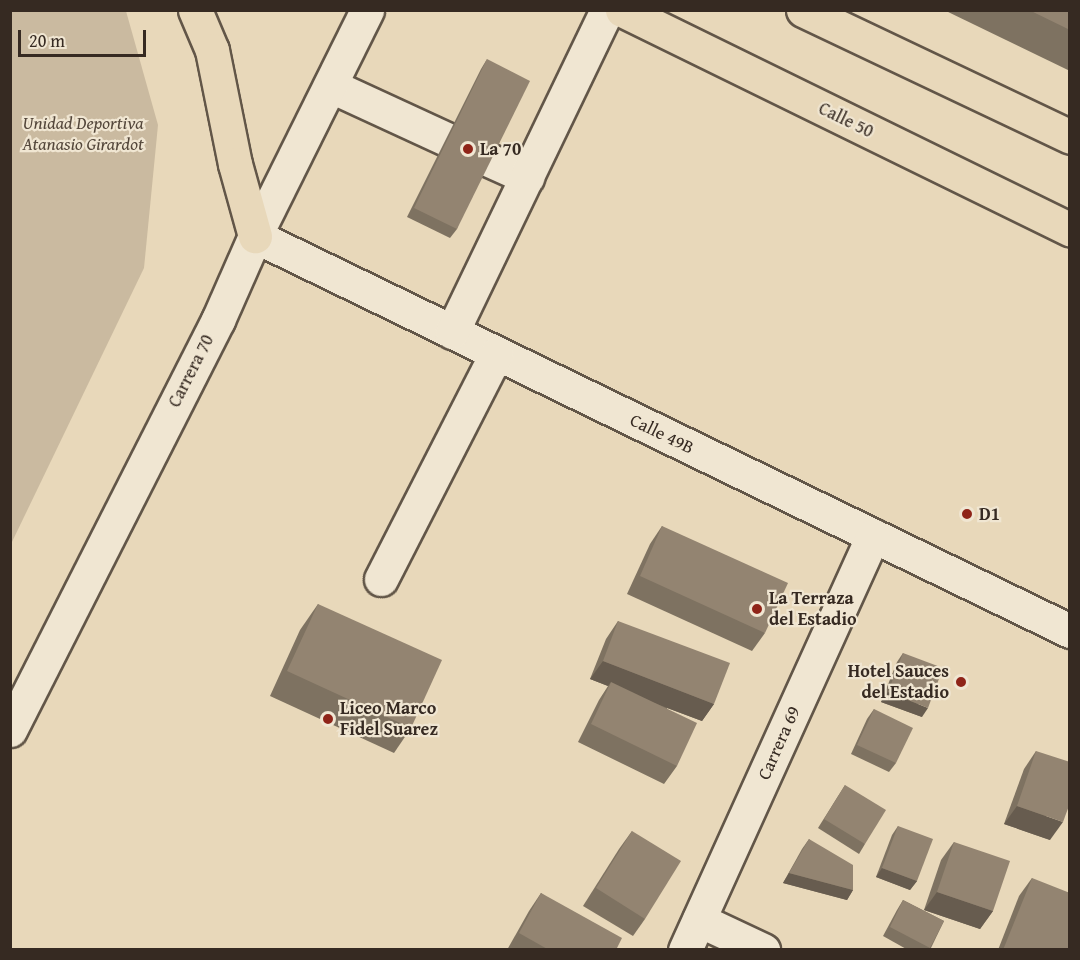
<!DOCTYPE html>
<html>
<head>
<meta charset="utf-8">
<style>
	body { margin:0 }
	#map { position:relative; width:1080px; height:960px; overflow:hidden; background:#e8d8ba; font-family:"Gentium Book Plus",serif }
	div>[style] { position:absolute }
	.green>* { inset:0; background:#cabaa0 }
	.roads { filter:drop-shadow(2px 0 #625648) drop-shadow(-2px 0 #625648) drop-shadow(0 2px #625648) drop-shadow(0 -2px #625648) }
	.minor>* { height:33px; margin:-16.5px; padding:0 16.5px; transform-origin:16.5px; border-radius:16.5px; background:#f0e6d2 }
	.major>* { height:33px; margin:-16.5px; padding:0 16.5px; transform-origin:16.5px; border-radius:16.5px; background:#e8d8ba }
	.wall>* { inset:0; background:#7e7261 }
	.shaded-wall>* { inset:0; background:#675c4f }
	.building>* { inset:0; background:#938471 }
	.dots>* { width:16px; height:16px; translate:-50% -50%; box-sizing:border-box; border:3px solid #f0e6d2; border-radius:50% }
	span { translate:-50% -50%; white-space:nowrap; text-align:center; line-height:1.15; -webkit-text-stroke:4.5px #f0e6d2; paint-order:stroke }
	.street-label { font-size:18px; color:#362a22 }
	.park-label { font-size:18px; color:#54473b; font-style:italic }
	.poi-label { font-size:18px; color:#362a22; font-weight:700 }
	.left { translate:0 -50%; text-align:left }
	.right { translate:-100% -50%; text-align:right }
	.frame { position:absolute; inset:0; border:12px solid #362a22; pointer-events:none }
	.scale { position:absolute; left:18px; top:30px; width:128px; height:27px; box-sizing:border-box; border:3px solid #362a22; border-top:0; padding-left:8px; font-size:18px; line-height:21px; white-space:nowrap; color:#362a22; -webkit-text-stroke:4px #f0e6d2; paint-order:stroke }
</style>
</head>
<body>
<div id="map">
	<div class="green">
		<i style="clip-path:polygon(11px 10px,126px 11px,158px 125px,144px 268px,11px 544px)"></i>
	</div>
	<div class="roads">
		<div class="minor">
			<i style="left:331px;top:86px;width:127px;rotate:24.7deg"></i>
			<i style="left:489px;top:160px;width:42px;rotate:24.1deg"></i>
			<i style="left:255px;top:236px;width:906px;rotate:25.86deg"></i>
			<i style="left:452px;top:332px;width:357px;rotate:-64.3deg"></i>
			<i style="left:381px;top:579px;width:253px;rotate:-62.9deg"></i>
			<i style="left:10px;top:730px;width:460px;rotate:-63.1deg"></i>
			<i style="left:218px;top:320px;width:92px;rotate:-66.2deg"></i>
			<i style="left:255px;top:236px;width:252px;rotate:-63.6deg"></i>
			<i style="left:699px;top:920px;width:71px;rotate:25.1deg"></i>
			<i style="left:685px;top:950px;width:455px;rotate:-65.6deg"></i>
		</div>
		<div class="major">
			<i style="left:195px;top:10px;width:43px;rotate:67deg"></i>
			<i style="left:212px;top:50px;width:116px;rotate:78.6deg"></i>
			<i style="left:235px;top:164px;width:75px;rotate:74.5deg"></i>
			<i style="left:622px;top:10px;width:499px;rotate:26.1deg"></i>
			<i style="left:803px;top:10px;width:296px;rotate:25.4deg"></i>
		</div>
	</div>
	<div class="wall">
		<i style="clip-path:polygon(944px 10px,1070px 10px,1070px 71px)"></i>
		<i style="clip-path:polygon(487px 59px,457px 229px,450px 238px,407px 217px,481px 69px)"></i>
		<i style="clip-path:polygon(662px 526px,765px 633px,752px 651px,627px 594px,650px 544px)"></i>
		<i style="clip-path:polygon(318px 604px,411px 728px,394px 753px,270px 696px,300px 630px)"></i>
		<i style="clip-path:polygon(618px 621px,714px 704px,702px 721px,667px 708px,677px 766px,664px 784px,578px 742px,599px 700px,608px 686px,590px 679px,606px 639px)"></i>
		<i style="clip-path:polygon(903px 653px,922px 717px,881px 702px,897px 662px)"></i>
		<i style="clip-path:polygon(874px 709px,896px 763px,889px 772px,851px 754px,867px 719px)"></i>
		<i style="clip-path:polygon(1036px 751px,1050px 840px,1004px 824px,1024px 769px)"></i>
		<i style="clip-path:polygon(845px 785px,865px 844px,859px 854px,818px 828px)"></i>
		<i style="clip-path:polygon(898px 826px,917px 881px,910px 890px,876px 877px,892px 835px)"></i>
		<i style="clip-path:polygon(632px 831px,645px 919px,633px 936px,583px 906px,619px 849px)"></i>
		<i style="clip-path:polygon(809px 839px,853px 890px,847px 900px,783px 883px,802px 849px)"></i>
		<i style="clip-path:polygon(954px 842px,993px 911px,980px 929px,924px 910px,941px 860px)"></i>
		<i style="clip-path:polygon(1032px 878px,1070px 950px,998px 950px,1019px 896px)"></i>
		<i style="clip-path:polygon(541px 893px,616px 950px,507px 950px,529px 911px)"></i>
		<i style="clip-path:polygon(903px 900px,944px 921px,930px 950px,908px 950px,883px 936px,897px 910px)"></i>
	</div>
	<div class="shaded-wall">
		<i style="clip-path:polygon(603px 661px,714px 704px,702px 721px,609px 686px,611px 682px,608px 686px,590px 679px)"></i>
		<i style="clip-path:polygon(888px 692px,928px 708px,922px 717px,881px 702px)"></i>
		<i style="clip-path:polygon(1017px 806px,1063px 822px,1050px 840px,1004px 824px)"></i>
		<i style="clip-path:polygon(882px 868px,917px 881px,910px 890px,876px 877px)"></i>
		<i style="clip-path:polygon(789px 873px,853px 890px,847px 900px,783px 883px)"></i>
		<i style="clip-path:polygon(937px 892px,993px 911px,980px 929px,924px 910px)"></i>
	</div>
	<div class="building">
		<i style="clip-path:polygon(1029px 10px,1070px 10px,1070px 30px)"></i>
		<i style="clip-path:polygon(487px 59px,530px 81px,457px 229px,414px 208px)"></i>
		<i style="clip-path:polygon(662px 526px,788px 583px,765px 633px,640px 576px)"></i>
		<i style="clip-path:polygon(318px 604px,442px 660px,411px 728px,287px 671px)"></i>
		<i style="clip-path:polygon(618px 621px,730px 663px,714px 704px,603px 661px)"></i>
		<i style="clip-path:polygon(903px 653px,943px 668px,928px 708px,888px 692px)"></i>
		<i style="clip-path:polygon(611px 682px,697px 723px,677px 766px,591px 724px)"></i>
		<i style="clip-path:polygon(874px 709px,913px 728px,896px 763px,857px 745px)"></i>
		<i style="clip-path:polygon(1036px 751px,1070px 762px,1070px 803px,1063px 822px,1017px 806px)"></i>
		<i style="clip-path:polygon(845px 785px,886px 810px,865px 844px,824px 819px)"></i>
		<i style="clip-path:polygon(898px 826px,933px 839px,917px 881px,882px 868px)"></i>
		<i style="clip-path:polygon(632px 831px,681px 861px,645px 919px,596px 888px)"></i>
		<i style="clip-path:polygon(809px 839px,853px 865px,853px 890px,789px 873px)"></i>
		<i style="clip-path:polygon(954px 842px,1010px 861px,993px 911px,937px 892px)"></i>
		<i style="clip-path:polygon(1032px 878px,1070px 893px,1070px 950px,1003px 950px)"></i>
		<i style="clip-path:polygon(541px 893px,622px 938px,616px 950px,549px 950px,519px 933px)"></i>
		<i style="clip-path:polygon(903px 900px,944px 921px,930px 948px,890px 927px)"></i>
	</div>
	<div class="dots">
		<i style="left:468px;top:149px;background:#8f2418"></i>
		<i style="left:967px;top:514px;background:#8f2418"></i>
		<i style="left:757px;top:609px;background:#8f2418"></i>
		<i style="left:961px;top:682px;background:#8f2418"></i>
		<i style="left:328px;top:719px;background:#8f2418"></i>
	</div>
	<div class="street-label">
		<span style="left:846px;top:120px;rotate:26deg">Calle 50</span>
		<span style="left:191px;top:371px;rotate:-63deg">Carrera 70</span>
		<span style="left:662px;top:434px;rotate:26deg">Calle 49B</span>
		<span style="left:779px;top:743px;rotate:-66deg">Carrera 69</span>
	</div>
	<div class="park-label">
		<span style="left:83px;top:134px">Unidad Deportiva<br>Atanasio Girardot</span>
	</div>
	<div class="poi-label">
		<span class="left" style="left:480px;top:149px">La 70</span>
		<span class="left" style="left:979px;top:514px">D1</span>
		<span class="left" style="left:769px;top:609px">La Terraza<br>del Estadio</span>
		<span class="right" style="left:949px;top:682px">Hotel Sauces<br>del Estadio</span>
		<span class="left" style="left:340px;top:719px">Liceo Marco<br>Fidel Suarez</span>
	</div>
	<div class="frame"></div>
	<div class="scale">20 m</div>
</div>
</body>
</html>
